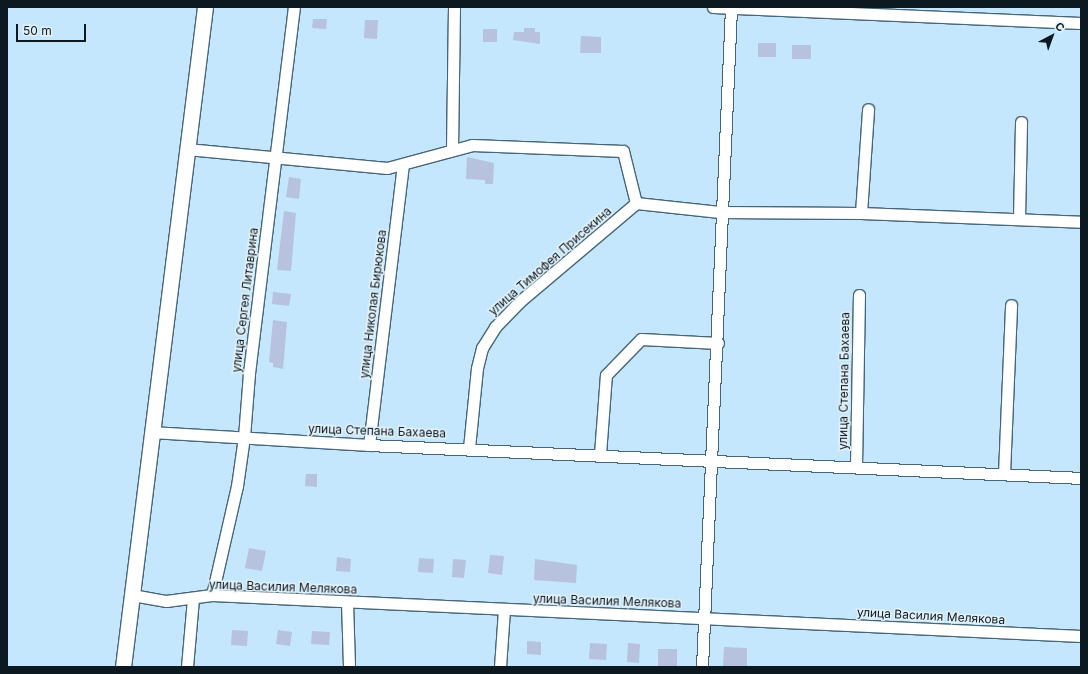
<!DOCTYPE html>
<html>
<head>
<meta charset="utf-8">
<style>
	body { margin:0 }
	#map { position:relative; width:1088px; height:674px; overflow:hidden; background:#c4e7fd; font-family:Inter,sans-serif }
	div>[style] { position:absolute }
	.building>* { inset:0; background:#b7c2de }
	.roads { filter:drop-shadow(1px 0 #476679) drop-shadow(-1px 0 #476679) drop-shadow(0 1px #476679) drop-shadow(0 -1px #476679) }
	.minor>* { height:11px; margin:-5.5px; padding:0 5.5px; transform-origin:5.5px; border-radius:5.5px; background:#fff }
	.secondary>* { height:15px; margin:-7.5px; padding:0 7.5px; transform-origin:7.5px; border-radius:7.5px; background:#fff }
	span { translate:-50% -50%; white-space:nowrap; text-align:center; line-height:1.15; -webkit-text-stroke:3px #e3f1fa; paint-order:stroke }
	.street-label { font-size:12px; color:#0c1920 }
	.frame { position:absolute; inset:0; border:8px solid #0c1920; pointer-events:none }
	.north { position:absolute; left:1032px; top:16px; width:40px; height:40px; -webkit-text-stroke:3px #e3f1fa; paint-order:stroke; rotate:41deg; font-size:11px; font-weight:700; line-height:16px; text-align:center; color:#0c1920 }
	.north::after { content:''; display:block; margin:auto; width:14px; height:18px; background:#0c1920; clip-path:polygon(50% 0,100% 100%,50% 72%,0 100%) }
	.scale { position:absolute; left:16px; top:24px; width:70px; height:18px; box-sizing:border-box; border:2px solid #0c1920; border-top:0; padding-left:5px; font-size:12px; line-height:14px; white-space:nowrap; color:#0c1920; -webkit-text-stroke:3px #e3f1fa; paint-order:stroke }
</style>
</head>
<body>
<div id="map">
	<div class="building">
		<i style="clip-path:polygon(313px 19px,327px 19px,326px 29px,312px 28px)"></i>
		<i style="clip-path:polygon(365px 20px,378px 20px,377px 39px,364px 38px)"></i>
		<i style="clip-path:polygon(524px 28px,535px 28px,535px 32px,540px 32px,540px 44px,513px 40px,514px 32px,524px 32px)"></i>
		<i style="clip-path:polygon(483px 29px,497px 29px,497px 42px,483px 42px)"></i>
		<i style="clip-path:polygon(581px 36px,601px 37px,601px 53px,580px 53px)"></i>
		<i style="clip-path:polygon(758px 43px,776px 43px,776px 57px,758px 57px)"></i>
		<i style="clip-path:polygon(792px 45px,811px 45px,811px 59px,792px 59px)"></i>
		<i style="clip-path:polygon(467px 157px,494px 163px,493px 184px,485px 184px,485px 180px,466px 179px)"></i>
		<i style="clip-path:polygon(289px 177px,301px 179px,299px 199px,286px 197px)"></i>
		<i style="clip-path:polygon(284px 211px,296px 213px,291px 271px,277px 270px)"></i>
		<i style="clip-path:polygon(273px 292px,291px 294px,289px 306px,272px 304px)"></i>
		<i style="clip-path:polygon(273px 320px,287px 322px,283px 369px,273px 367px,273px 363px,269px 362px)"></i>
		<i style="clip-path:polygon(306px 474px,317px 474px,317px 487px,305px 486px)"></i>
		<i style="clip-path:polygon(249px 548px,266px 551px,262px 571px,245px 568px)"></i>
		<i style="clip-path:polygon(490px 555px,504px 556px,502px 575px,488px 573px)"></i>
		<i style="clip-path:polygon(337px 557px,351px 559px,350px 572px,336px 571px)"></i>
		<i style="clip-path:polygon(419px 558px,434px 559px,433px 573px,418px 572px)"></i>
		<i style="clip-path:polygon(453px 559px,466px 560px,464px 578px,452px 577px)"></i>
		<i style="clip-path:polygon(535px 559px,577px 565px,576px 583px,534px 580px)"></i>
		<i style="clip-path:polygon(232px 630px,248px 631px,247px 646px,231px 645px)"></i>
		<i style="clip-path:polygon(278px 630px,292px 632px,290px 646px,276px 644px)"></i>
		<i style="clip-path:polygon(312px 631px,330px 632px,329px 645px,311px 644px)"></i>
		<i style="clip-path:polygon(527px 641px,541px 642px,541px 655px,527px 654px)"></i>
		<i style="clip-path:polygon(590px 643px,607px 644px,606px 660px,589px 659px)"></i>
		<i style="clip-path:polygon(628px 643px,640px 644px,639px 663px,627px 662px)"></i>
		<i style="clip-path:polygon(724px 647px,747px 648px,747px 667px,723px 666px)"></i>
		<i style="clip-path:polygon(658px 649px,677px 649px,677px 666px,658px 666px)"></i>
	</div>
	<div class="roads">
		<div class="minor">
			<i style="left:713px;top:7px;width:368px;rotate:2.5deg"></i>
			<i style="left:187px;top:149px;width:201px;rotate:5.4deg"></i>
			<i style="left:387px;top:168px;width:88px;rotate:-15.1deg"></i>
			<i style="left:472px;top:145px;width:151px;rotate:2.3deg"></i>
			<i style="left:623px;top:151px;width:54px;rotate:76deg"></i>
			<i style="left:452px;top:150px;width:143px;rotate:-89.2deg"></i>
			<i style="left:861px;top:213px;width:104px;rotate:-86.1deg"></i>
			<i style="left:1019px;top:219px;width:97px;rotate:-88.8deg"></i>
			<i style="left:152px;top:432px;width:217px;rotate:3.4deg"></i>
			<i style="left:369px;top:445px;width:713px;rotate:2.65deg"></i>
			<i style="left:369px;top:445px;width:281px;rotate:-83.1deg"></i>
			<i style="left:469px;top:448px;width:80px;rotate:-84.3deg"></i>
			<i style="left:477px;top:368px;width:21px;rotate:-76deg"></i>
			<i style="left:482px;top:348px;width:25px;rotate:-58deg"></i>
			<i style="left:495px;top:327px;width:35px;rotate:-46deg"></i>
			<i style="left:519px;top:302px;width:153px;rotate:-40.2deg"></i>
			<i style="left:636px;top:203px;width:84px;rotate:6.1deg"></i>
			<i style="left:720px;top:212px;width:141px;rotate:0.4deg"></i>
			<i style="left:861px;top:213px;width:220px;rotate:2.3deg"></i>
			<i style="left:600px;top:454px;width:79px;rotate:-85.7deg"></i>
			<i style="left:606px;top:375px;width:50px;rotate:-45.8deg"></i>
			<i style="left:641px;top:339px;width:77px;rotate:3deg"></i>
			<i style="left:856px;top:466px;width:171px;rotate:-89deg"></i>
			<i style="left:1004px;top:474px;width:169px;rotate:-87.6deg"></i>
			<i style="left:132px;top:595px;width:35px;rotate:10deg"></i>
			<i style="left:166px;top:601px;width:46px;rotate:-7.4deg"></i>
			<i style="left:212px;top:595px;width:870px;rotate:2.7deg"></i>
			<i style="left:212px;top:595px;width:112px;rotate:-77.1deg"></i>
			<i style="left:237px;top:486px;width:49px;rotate:-81.9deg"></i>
			<i style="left:244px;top:437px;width:64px;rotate:-85.5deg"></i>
			<i style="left:249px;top:373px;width:369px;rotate:-83deg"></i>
			<i style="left:347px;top:602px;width:65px;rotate:88.2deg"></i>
			<i style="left:187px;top:667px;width:68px;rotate:-85deg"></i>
			<i style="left:500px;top:667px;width:57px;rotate:-86deg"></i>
			<i style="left:702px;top:667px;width:661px;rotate:-87.48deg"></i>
		</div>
		<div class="secondary">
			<i style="left:123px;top:667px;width:665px;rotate:-82.92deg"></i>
		</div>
	</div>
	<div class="street-label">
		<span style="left:550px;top:261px;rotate:-41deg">улица Тимофея Присекина</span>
		<span style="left:245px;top:300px;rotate:-83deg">улица Сергея Литаврина</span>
		<span style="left:373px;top:304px;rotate:-83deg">улица Николая Бирюкова</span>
		<span style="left:844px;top:381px;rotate:-89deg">улица Степана Бахаева</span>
		<span style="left:377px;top:431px;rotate:2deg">улица Степана Бахаева</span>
		<span style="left:283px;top:587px;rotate:2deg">улица Василия Мелякова</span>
		<span style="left:607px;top:601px;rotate:2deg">улица Василия Мелякова</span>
		<span style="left:931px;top:616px;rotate:3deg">улица Василия Мелякова</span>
	</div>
	<div class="frame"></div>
	<div class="north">С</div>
	<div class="scale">50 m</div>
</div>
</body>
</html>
